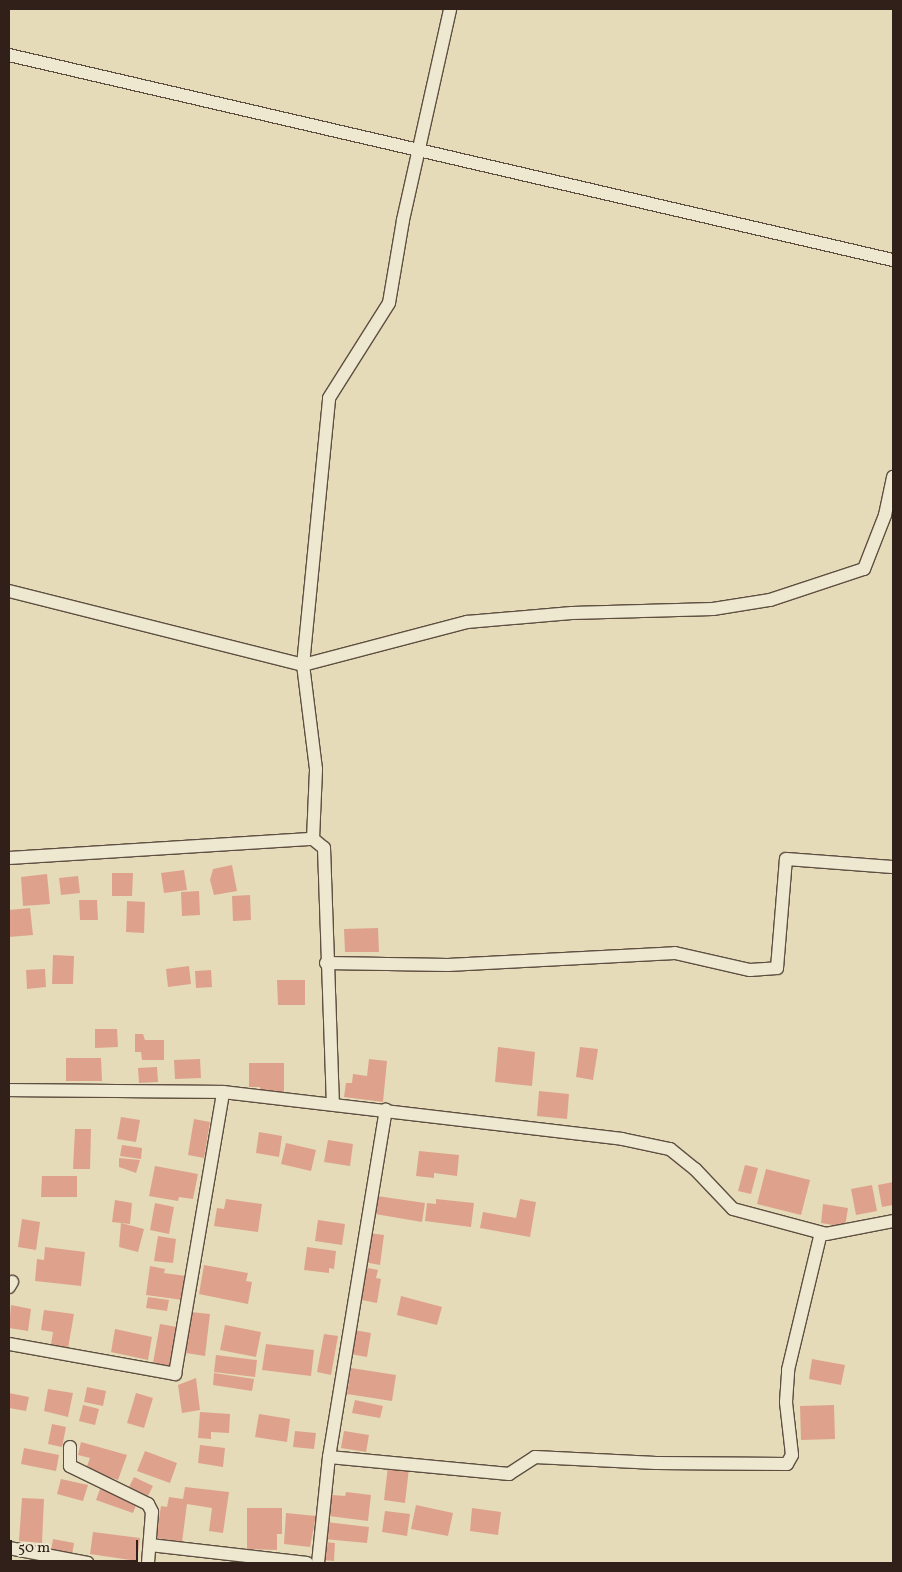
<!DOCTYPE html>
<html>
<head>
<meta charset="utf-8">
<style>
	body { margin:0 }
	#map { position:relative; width:902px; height:1572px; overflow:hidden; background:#e5dbb8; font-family:Vollkorn,serif }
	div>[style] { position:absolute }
	.building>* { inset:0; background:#dea28c }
	.roads { filter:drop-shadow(1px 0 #5e4f41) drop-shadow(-1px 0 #5e4f41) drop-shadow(0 1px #5e4f41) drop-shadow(0 -1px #5e4f41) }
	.minor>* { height:12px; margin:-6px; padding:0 6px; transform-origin:6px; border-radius:6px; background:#eee8d1 }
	span { translate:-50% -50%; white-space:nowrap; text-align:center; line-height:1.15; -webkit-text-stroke:5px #eee8d1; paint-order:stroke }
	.frame { position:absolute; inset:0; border:10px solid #312019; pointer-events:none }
	.scale { position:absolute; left:10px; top:1540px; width:128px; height:22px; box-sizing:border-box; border:2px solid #312019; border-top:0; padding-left:6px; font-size:15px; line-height:18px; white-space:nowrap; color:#312019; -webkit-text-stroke:4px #eee8d1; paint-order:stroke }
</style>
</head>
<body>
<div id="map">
	<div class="building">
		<i style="clip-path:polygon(232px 865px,237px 891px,214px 895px,210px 880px,213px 869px)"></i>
		<i style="clip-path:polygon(184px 870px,187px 890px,164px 893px,161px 873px)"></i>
		<i style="clip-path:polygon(112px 873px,133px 873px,132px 896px,112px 896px)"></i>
		<i style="clip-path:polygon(47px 874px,50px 904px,23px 906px,21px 877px)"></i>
		<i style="clip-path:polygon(78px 876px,80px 893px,61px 895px,59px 878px)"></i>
		<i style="clip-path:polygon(199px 891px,200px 915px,182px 916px,181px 892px)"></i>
		<i style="clip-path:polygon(250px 895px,251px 920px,233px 921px,232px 896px)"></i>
		<i style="clip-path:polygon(79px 900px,97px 900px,98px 920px,80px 920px)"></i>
		<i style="clip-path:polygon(127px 901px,145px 902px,144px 933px,126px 932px)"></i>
		<i style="clip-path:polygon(30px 908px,33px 935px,9px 937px,9px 910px)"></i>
		<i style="clip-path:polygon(378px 928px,379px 952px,345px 952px,344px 929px)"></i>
		<i style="clip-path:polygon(53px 955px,74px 956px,73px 984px,52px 984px)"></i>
		<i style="clip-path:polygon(189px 966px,191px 984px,168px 987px,166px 969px)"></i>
		<i style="clip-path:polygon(45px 969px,46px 987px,27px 989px,26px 970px)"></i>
		<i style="clip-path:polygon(211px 970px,212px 987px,196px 988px,195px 971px)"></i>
		<i style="clip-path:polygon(277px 980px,305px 980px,305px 1005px,278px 1005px)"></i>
		<i style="clip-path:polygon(95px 1029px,117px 1029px,118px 1047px,95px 1048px)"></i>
		<i style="clip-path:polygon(135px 1034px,143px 1034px,145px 1040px,164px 1040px,164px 1060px,142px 1060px,141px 1052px,135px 1052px)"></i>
		<i style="clip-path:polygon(498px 1047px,535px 1052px,532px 1086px,495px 1082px)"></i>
		<i style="clip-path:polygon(580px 1047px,598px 1049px,593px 1080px,576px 1077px)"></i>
		<i style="clip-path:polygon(66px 1058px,101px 1058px,102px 1081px,66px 1081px)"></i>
		<i style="clip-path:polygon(200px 1059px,201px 1078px,175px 1079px,174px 1060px)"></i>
		<i style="clip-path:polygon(369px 1059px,387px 1061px,383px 1102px,344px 1097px,346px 1083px,352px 1083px,353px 1074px,367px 1076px)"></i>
		<i style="clip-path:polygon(249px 1063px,284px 1063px,284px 1092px,260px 1091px,260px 1087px,249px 1087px)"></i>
		<i style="clip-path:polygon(157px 1067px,158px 1082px,139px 1083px,138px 1068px)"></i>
		<i style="clip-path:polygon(539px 1091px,569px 1094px,567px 1119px,537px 1116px)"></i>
		<i style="clip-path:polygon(121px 1117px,140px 1120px,136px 1142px,117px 1139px)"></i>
		<i style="clip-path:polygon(194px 1119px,210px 1122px,204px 1158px,188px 1155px)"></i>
		<i style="clip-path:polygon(75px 1129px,91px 1129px,90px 1169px,73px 1169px)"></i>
		<i style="clip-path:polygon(259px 1132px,282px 1136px,279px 1157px,256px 1153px)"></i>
		<i style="clip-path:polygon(328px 1140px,353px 1144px,350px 1166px,324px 1162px)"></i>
		<i style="clip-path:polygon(286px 1143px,316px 1150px,311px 1171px,281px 1164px)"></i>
		<i style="clip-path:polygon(122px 1145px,142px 1148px,141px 1159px,120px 1156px)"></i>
		<i style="clip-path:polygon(419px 1151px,459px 1155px,457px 1176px,434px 1173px,434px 1178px,416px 1176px)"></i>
		<i style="clip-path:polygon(119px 1158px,140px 1160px,136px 1173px,119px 1167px)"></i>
		<i style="clip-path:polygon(745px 1165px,758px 1168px,751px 1194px,738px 1191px)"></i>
		<i style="clip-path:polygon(155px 1166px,198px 1174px,193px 1199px,179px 1197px,178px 1201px,149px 1196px)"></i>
		<i style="clip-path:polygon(766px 1169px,810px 1180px,801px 1215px,757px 1204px)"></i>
		<i style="clip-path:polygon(42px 1176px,77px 1176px,77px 1197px,41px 1197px)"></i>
		<i style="clip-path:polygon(893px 1182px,893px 1205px,882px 1207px,878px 1185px)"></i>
		<i style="clip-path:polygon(872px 1185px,877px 1211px,856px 1215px,851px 1189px)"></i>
		<i style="clip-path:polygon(377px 1196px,425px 1203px,422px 1222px,375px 1214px)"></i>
		<i style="clip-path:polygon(226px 1199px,262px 1204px,258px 1232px,214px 1226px,217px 1208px,224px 1209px)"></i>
		<i style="clip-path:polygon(436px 1199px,474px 1203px,471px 1227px,425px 1221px,427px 1203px,436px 1204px)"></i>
		<i style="clip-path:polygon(520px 1199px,536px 1202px,530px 1237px,480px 1228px,483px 1212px,516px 1218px)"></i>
		<i style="clip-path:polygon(115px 1200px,132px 1203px,130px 1224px,112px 1222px)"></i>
		<i style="clip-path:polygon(155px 1203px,174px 1207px,169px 1234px,150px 1230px)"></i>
		<i style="clip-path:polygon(823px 1204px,848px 1208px,845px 1227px,821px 1223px)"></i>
		<i style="clip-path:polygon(22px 1219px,40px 1222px,36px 1250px,18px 1247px)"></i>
		<i style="clip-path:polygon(318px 1220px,345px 1224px,342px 1245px,315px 1241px)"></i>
		<i style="clip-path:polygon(121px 1223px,144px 1229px,138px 1252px,119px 1247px)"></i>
		<i style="clip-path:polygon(368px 1233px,384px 1235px,380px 1265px,364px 1262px)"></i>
		<i style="clip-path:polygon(158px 1236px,176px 1239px,173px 1263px,154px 1261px)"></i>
		<i style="clip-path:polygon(45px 1247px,85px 1252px,81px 1286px,35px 1281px,37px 1259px,44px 1260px)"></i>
		<i style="clip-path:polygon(307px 1247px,336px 1251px,334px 1269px,329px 1268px,329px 1273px,304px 1270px)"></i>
		<i style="clip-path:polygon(204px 1265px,248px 1273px,246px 1281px,252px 1282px,248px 1304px,199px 1294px)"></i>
		<i style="clip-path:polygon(150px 1266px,165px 1269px,164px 1273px,186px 1276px,183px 1300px,146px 1295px)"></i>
		<i style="clip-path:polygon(363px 1267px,378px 1270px,376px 1278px,381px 1279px,377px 1303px,357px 1299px)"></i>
		<i style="clip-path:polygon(401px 1296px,442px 1307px,437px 1325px,397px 1315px)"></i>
		<i style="clip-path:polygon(148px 1297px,169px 1300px,167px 1311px,146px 1308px)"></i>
		<i style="clip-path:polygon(11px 1305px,31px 1309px,28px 1331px,9px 1328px)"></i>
		<i style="clip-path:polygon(44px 1310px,74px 1314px,68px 1348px,51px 1345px,53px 1332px,41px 1330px)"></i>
		<i style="clip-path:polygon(191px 1312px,210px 1314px,205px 1356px,186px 1353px)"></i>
		<i style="clip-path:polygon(160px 1324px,177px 1327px,170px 1366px,153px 1363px)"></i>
		<i style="clip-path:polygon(225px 1325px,261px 1332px,256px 1357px,220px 1350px)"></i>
		<i style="clip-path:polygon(115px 1329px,152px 1337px,148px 1360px,111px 1352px)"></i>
		<i style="clip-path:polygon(355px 1330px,371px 1333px,367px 1357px,350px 1354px)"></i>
		<i style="clip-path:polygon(324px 1334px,338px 1336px,331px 1375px,317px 1372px)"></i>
		<i style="clip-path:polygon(266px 1344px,314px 1350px,311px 1376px,262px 1370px)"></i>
		<i style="clip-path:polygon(216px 1355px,257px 1360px,255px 1377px,214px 1372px)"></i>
		<i style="clip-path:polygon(812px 1359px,845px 1365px,841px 1385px,809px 1379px)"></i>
		<i style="clip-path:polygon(351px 1368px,396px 1375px,392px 1401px,347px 1394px)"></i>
		<i style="clip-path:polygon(214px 1373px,254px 1379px,252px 1391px,213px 1385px)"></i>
		<i style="clip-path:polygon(196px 1378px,200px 1410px,182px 1413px,178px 1385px)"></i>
		<i style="clip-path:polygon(87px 1387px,106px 1391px,103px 1406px,84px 1402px)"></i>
		<i style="clip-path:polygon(48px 1389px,73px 1393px,68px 1417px,44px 1411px)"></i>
		<i style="clip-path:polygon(9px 1393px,29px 1397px,26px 1411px,9px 1408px)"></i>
		<i style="clip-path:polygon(136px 1393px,153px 1398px,144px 1428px,127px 1423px)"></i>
		<i style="clip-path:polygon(355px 1400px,383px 1406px,380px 1418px,352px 1413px)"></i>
		<i style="clip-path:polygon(83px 1405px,99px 1409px,95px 1425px,79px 1421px)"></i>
		<i style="clip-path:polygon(834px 1405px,835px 1439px,801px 1440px,800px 1406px)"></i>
		<i style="clip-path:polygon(200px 1412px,230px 1414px,229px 1433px,211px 1432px,211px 1439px,198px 1438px)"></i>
		<i style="clip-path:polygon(259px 1414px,290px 1419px,287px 1442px,255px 1437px)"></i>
		<i style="clip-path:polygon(52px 1424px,66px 1427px,62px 1447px,48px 1444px)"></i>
		<i style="clip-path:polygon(295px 1431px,316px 1433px,314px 1449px,293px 1447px)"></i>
		<i style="clip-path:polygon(344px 1431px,369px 1435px,366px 1452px,341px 1448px)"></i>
		<i style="clip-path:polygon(81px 1442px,127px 1455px,118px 1480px,86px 1469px,90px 1458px,78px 1455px)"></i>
		<i style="clip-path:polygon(200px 1445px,225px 1448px,223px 1467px,198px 1463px)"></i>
		<i style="clip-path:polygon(24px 1448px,59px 1455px,56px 1471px,21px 1464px)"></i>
		<i style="clip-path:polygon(145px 1451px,177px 1463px,170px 1483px,137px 1471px)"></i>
		<i style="clip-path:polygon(388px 1466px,409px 1468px,405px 1503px,384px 1500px)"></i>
		<i style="clip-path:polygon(134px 1477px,153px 1486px,148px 1496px,129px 1487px)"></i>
		<i style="clip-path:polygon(61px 1479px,88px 1485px,83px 1501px,57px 1494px)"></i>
		<i style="clip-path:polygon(185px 1487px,229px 1492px,223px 1533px,209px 1531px,212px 1508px,187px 1504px,182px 1542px,156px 1538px,161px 1506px,167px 1507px,169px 1497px,183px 1499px)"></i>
		<i style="clip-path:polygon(100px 1489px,137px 1503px,133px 1513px,96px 1500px)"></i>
		<i style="clip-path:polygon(346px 1492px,371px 1495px,368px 1521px,329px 1516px,332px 1495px,345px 1496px)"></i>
		<i style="clip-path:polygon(22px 1498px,44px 1499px,42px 1543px,19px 1541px)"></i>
		<i style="clip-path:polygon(416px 1505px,453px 1513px,448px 1536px,411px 1529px)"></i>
		<i style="clip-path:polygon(247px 1508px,282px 1508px,282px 1534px,277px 1534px,277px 1550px,247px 1549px)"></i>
		<i style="clip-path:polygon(472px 1508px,501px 1512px,498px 1535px,470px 1531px)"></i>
		<i style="clip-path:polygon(385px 1511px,410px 1514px,407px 1536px,382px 1532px)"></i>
		<i style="clip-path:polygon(286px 1513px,316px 1516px,310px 1547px,284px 1544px)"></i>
		<i style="clip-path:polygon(326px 1522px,369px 1527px,367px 1543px,324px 1539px)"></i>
		<i style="clip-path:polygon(93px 1532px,140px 1538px,137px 1561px,90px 1554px)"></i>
		<i style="clip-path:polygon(53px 1539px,74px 1543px,72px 1555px,51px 1551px)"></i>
		<i style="clip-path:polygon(325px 1542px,335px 1543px,334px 1561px,323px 1560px)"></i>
	</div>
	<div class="roads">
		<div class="minor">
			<i style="left:9px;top:55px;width:907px;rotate:13.06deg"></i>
			<i style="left:9px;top:591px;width:303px;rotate:14.1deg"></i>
			<i style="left:303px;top:665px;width:170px;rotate:-14.7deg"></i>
			<i style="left:467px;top:622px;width:105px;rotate:-4.9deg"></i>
			<i style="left:572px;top:613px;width:141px;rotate:-1.6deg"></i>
			<i style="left:713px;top:609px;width:58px;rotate:-9deg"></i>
			<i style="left:770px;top:600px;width:99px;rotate:-18.3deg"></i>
			<i style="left:864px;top:569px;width:58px;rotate:-68.7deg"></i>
			<i style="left:885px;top:515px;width:39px;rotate:-78deg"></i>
			<i style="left:313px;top:839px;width:70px;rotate:-87.5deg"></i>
			<i style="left:316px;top:769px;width:105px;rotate:-97.1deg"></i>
			<i style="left:303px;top:665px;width:268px;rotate:-84.4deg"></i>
			<i style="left:329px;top:398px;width:112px;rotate:-57.7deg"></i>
			<i style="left:389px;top:303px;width:84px;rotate:-80.4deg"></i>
			<i style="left:403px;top:220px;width:216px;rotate:-77.4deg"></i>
			<i style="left:9px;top:858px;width:305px;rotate:-3.6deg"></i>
			<i style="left:313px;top:839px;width:14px;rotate:39deg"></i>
			<i style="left:324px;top:848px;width:256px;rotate:88deg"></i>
			<i style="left:326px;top:963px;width:122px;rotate:0.9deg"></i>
			<i style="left:448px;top:965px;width:227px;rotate:-3deg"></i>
			<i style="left:675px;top:953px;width:77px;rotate:12.8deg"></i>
			<i style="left:750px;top:970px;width:27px;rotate:-4deg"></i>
			<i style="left:777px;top:968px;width:109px;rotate:-85.3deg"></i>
			<i style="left:786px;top:859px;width:107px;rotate:4.3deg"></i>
			<i style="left:9px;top:1090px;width:214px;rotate:0.5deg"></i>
			<i style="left:223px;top:1092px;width:402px;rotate:6.7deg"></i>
			<i style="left:622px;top:1139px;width:49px;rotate:11.8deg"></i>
			<i style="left:670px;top:1149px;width:32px;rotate:39deg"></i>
			<i style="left:695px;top:1169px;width:55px;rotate:46.5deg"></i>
			<i style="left:733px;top:1209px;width:96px;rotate:15deg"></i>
			<i style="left:826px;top:1234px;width:68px;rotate:-11deg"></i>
			<i style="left:9px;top:1287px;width:6px;rotate:-59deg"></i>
			<i style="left:9px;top:1344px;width:169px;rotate:10.2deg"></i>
			<i style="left:175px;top:1374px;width:286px;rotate:-80.3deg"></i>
			<i style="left:70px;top:1447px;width:19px;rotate:90deg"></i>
			<i style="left:70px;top:1466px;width:87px;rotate:26deg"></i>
			<i style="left:148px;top:1504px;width:9px;rotate:63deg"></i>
			<i style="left:152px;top:1512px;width:51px;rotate:94.5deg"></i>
			<i style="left:329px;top:1457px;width:181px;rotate:5.4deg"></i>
			<i style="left:509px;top:1474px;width:31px;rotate:-33deg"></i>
			<i style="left:535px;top:1457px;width:121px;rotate:2.8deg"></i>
			<i style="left:656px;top:1463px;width:131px;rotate:0.4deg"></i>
			<i style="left:787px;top:1464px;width:10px;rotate:-61deg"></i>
			<i style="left:792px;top:1455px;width:53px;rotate:-96.5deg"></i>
			<i style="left:786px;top:1402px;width:32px;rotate:-86deg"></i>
			<i style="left:788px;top:1370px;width:141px;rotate:-76.5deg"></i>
			<i style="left:150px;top:1545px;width:158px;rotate:6.5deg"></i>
			<i style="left:9px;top:1548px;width:80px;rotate:10.8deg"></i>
			<i style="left:318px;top:1563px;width:107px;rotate:-84.1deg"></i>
			<i style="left:329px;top:1457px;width:352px;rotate:-80.7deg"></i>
		</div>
	</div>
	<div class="frame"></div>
	<div class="scale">50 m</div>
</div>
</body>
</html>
